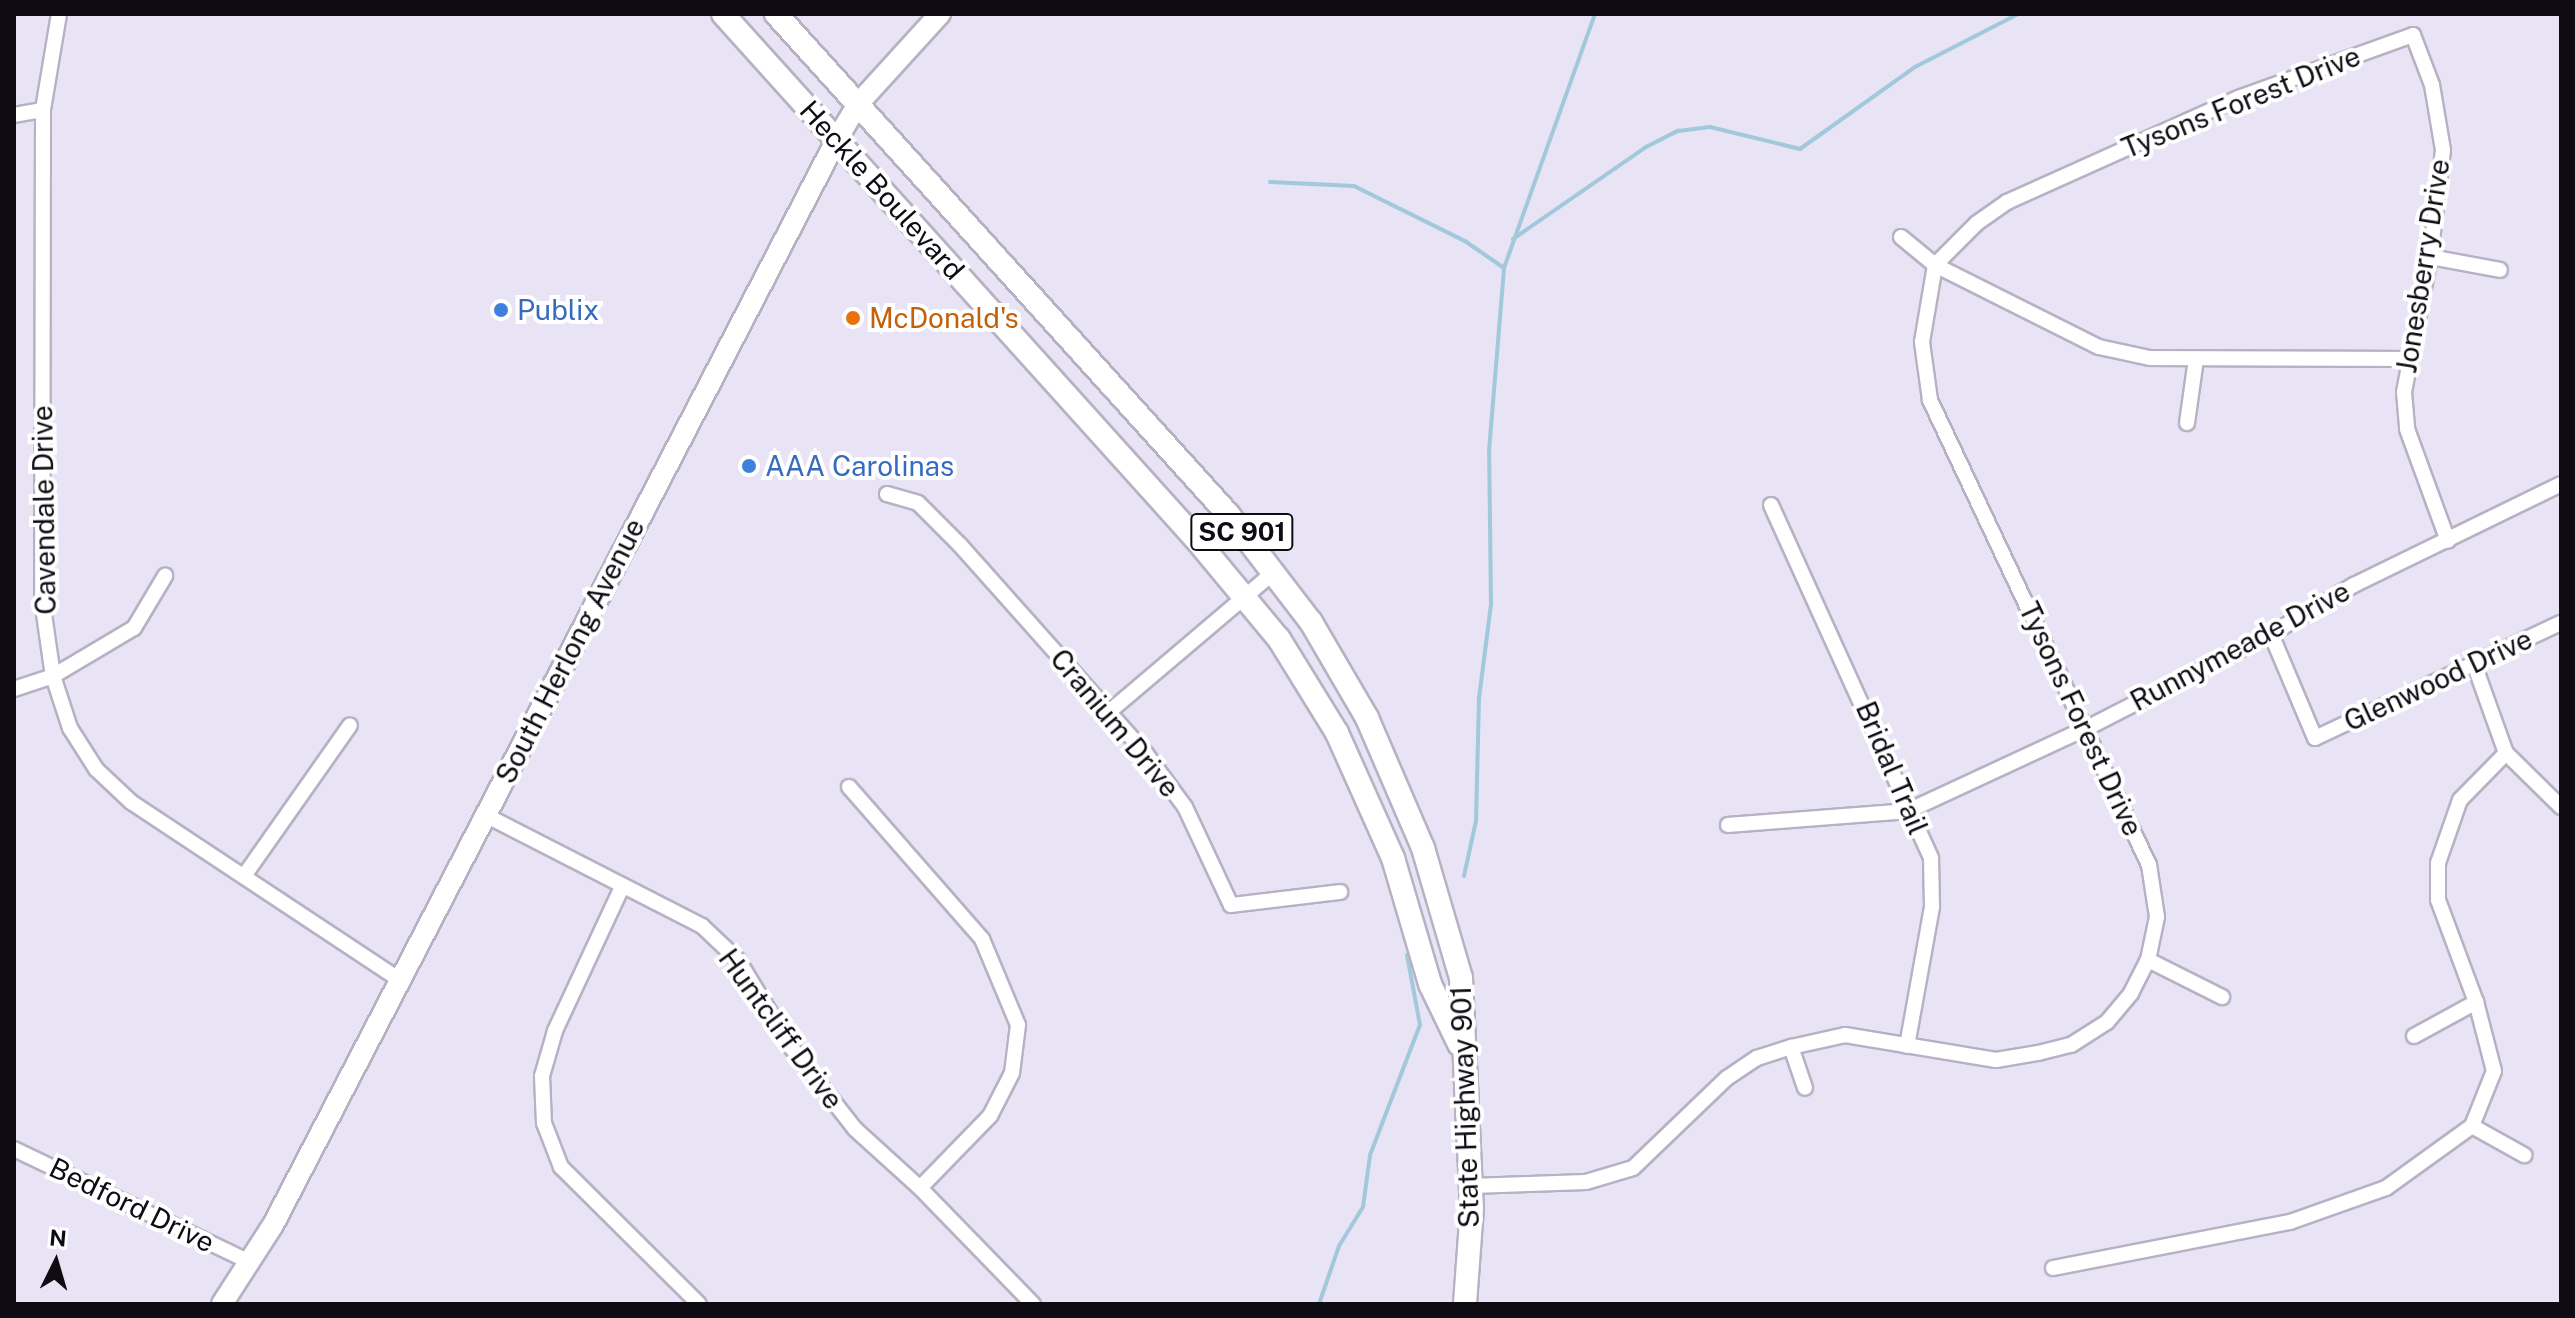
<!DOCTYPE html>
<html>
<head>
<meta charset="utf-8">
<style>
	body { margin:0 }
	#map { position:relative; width:2575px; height:1318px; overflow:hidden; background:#e8e3f5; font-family:"Public Sans",sans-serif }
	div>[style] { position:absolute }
	.stream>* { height:4px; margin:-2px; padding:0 2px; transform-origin:2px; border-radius:2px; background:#a1c8db }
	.roads { filter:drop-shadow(2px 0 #b6b2c3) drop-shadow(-2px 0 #b6b2c3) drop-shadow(0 2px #b6b2c3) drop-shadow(0 -2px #b6b2c3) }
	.street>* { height:14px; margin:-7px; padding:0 7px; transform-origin:7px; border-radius:7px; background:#fff }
	.secondary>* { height:20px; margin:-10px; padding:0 10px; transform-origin:10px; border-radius:10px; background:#fff }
	.primary>* { height:22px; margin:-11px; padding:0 11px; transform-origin:11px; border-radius:11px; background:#fff }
	.dots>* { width:22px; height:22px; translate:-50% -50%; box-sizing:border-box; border:4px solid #fff; border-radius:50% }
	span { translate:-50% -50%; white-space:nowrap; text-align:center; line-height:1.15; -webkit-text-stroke:8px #fff; paint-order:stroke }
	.shield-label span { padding:2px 6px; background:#fff; border:2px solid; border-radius:6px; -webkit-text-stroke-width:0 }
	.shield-label { font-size:26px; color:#0e0c12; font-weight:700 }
	.street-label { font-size:28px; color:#0e0c12 }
	.shop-label { font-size:28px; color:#366cbe }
	.left { translate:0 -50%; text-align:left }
	.food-label { font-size:28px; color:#c56008 }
	.frame { position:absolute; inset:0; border:16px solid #0e0c12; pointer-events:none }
	.north { position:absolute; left:16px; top:1222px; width:80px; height:80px; -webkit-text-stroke:6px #fff; paint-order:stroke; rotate:5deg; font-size:22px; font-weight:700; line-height:32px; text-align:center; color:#0e0c12 }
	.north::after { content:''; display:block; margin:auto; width:28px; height:36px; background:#0e0c12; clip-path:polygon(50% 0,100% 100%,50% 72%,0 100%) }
</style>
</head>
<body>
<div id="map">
	<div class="stream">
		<i style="left:1270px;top:182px;width:84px;rotate:2.7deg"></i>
		<i style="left:1354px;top:186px;width:124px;rotate:26.4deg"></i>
		<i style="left:1465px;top:241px;width:47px;rotate:34.7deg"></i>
		<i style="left:1513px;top:239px;width:162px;rotate:-34.7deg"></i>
		<i style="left:1646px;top:147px;width:36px;rotate:-27deg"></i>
		<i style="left:1678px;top:131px;width:32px;rotate:-7deg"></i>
		<i style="left:1710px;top:127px;width:93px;rotate:13.7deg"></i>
		<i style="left:1800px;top:149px;width:141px;rotate:-35.5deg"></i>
		<i style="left:1915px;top:67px;width:116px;rotate:-27.2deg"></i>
		<i style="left:1464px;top:876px;width:56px;rotate:-77.7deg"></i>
		<i style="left:1476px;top:821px;width:123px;rotate:-88.6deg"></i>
		<i style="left:1479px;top:698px;width:95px;rotate:-82.7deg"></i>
		<i style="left:1491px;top:604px;width:153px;rotate:-90.7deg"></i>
		<i style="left:1489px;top:451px;width:184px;rotate:-85.3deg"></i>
		<i style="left:1504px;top:268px;width:270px;rotate:-70.3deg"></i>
		<i style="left:1319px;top:1304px;width:61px;rotate:-71deg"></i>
		<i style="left:1339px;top:1246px;width:46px;rotate:-58.4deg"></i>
		<i style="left:1363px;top:1207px;width:52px;rotate:-82.3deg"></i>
		<i style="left:1370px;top:1155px;width:139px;rotate:-69deg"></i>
		<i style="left:1420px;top:1025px;width:71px;rotate:-100.5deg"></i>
	</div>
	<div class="roads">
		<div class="street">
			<i style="left:59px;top:14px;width:97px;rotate:99.5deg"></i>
			<i style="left:43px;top:110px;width:490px;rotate:90.1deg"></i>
			<i style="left:42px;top:600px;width:77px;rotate:81.8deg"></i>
			<i style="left:53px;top:676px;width:55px;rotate:71.9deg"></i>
			<i style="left:70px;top:728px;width:49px;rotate:57.6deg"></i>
			<i style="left:96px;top:769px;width:48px;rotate:43.3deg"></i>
			<i style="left:131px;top:802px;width:324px;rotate:33.5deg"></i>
			<i style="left:14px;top:115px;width:29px;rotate:-10deg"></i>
			<i style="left:1901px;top:237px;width:44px;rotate:39.5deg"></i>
			<i style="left:1935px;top:265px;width:183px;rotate:26.6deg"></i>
			<i style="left:2099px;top:347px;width:52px;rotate:12.2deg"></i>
			<i style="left:2150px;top:358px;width:256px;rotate:0.2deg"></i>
			<i style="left:2430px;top:257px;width:71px;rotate:10.5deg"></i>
			<i style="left:2187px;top:423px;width:65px;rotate:-82deg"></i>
			<i style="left:887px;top:494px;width:32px;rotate:16deg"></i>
			<i style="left:918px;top:503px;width:59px;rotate:45deg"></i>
			<i style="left:960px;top:545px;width:280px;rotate:48.3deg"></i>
			<i style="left:1146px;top:754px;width:66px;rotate:53.7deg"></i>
			<i style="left:1185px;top:807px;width:108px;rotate:64.9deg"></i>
			<i style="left:1231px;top:905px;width:110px;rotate:-6.8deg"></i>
			<i style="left:1771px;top:505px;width:388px;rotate:65.6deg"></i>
			<i style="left:1931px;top:858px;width:49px;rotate:88.8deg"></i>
			<i style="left:1932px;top:907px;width:141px;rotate:100.2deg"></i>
			<i style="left:2271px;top:634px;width:113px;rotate:67.1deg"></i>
			<i style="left:2315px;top:738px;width:272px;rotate:-25.1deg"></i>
			<i style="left:2473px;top:661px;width:98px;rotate:70.3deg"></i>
			<i style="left:2506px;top:753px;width:77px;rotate:44.5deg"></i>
			<i style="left:14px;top:689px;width:41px;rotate:-18.4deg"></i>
			<i style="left:53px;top:676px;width:94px;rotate:-30.7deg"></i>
			<i style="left:134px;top:628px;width:61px;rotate:-59.2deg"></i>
			<i style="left:1109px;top:712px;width:215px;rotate:-40.3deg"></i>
			<i style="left:849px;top:787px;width:202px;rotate:48.8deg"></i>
			<i style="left:982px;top:939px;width:93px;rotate:67.3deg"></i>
			<i style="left:1018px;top:1025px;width:48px;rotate:97.1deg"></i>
			<i style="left:1012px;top:1073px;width:48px;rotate:117.1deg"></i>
			<i style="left:990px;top:1116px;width:100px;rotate:134.2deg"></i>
			<i style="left:485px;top:815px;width:244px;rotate:27.1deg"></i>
			<i style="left:702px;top:926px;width:50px;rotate:43.4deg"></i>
			<i style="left:738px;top:960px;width:102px;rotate:58.7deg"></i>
			<i style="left:791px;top:1047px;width:104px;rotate:52deg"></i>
			<i style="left:855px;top:1129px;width:88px;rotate:42.2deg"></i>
			<i style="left:920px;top:1188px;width:162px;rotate:45.8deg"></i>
			<i style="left:1728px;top:825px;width:181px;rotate:-4.4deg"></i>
			<i style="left:1908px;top:811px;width:195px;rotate:-24.9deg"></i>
			<i style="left:2085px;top:729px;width:209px;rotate:-27.1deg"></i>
			<i style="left:2271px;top:634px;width:96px;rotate:-30.6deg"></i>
			<i style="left:2354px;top:585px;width:230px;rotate:-26deg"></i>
			<i style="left:244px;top:876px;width:184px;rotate:-54.9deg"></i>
			<i style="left:622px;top:887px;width:159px;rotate:115deg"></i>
			<i style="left:555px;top:1031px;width:47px;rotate:106.1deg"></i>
			<i style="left:542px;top:1076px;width:47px;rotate:87.6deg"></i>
			<i style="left:544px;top:1123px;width:47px;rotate:68.9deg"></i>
			<i style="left:561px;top:1167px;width:194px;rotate:44.8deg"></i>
			<i style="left:2148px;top:960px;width:83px;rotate:26.6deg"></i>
			<i style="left:2414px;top:1036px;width:71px;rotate:-28.7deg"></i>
			<i style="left:1791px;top:1047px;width:43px;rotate:71.1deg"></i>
			<i style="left:2472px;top:1126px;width:60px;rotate:29.1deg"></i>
			<i style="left:14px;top:1149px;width:262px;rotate:25.6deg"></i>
			<i style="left:1471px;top:1186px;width:115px;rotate:-2deg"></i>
			<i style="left:1586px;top:1182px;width:49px;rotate:-16.6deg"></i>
			<i style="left:1633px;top:1168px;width:130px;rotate:-43.8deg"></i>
			<i style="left:1727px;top:1078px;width:36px;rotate:-34deg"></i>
			<i style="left:1757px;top:1058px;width:36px;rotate:-18deg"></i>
			<i style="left:1791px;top:1047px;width:55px;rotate:-12.5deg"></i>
			<i style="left:1845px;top:1035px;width:153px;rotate:9.4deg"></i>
			<i style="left:1996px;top:1060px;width:43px;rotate:-9.5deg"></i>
			<i style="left:2038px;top:1053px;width:34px;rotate:-14deg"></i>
			<i style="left:2071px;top:1045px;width:43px;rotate:-32.6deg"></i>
			<i style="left:2107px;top:1022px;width:38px;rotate:-50deg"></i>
			<i style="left:2131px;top:993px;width:37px;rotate:-63deg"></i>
			<i style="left:2148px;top:960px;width:44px;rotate:-78.2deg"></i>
			<i style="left:2157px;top:917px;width:53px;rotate:-98.7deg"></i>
			<i style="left:2149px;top:865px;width:514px;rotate:-115.22deg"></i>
			<i style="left:1930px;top:400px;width:59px;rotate:-97.9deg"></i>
			<i style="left:1922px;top:342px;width:78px;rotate:-80.4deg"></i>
			<i style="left:1935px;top:265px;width:59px;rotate:-45deg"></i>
			<i style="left:1977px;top:223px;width:37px;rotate:-35deg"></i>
			<i style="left:2007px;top:202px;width:253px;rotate:-24.2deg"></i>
			<i style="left:2238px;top:98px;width:186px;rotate:-19.8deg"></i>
			<i style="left:2413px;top:35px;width:53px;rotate:69.2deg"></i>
			<i style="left:2432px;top:85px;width:66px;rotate:80.4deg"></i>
			<i style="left:2443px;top:150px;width:108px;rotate:96.9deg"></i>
			<i style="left:2430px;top:257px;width:137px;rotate:100.9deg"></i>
			<i style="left:2404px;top:392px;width:37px;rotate:85deg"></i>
			<i style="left:2407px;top:429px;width:119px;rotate:69.9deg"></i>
			<i style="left:2053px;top:1268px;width:241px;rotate:-11deg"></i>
			<i style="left:2290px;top:1222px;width:102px;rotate:-19.5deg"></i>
			<i style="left:2386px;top:1188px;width:106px;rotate:-35.8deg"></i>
			<i style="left:2472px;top:1126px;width:59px;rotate:-68.2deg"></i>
			<i style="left:2494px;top:1071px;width:71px;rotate:-104.6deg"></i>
			<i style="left:2476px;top:1002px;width:109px;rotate:-110.4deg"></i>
			<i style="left:2438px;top:900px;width:37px;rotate:-90deg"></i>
			<i style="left:2438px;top:863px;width:67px;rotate:-70.8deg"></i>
			<i style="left:2460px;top:800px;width:66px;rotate:-45.6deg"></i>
		</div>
		<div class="secondary">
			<i style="left:222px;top:1304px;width:94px;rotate:-57.2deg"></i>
			<i style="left:273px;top:1225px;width:1224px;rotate:-62.56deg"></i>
			<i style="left:837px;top:139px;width:41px;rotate:-59deg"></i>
			<i style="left:858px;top:104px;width:122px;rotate:-47.7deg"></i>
		</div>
		<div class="primary">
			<i style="left:723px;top:14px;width:705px;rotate:47.99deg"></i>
			<i style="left:1195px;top:538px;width:131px;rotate:50.3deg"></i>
			<i style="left:1279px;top:639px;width:110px;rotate:58.3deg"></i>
			<i style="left:1337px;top:733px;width:137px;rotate:65.9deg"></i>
			<i style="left:1393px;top:858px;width:131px;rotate:73.6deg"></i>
			<i style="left:1430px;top:984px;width:67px;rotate:64.2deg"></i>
			<i style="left:776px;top:14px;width:674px;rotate:47.89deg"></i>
			<i style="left:1228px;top:514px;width:136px;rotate:52.5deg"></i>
			<i style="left:1311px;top:622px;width:111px;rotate:59.7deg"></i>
			<i style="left:1367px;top:718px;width:142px;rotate:66.7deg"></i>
			<i style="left:1423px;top:848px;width:135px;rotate:73.7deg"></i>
			<i style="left:1461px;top:978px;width:230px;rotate:87.3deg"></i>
			<i style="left:1472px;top:1208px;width:96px;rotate:94.2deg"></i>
		</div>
	</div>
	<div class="dots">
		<i style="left:501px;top:310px;background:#3f7fe0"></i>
		<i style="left:853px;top:318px;background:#e8710a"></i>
		<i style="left:749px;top:466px;background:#3f7fe0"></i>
	</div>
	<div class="shield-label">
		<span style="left:1242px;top:532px">SC 901</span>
	</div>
	<div class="street-label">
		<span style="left:2241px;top:102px;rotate:-22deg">Tysons Forest Drive</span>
		<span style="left:882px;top:190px;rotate:48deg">Heckle Boulevard</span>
		<span style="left:2423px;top:266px;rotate:-81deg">Jonesberry Drive</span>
		<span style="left:44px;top:510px;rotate:-91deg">Cavendale Drive</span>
		<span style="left:2240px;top:646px;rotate:-28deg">Runnymeade Drive</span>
		<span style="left:570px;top:651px;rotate:-63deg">South Herlong Avenue</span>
		<span style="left:2438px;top:680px;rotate:-25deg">Glenwood Drive</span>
		<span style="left:2081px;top:719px;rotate:65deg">Tysons Forest Drive</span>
		<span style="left:1115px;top:723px;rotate:50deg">Cranium Drive</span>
		<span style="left:1892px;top:768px;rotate:67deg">Bridal Trail</span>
		<span style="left:781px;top:1029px;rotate:54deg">Huntcliff Drive</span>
		<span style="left:1465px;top:1107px;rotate:-92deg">State Highway 901</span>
		<span style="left:132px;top:1205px;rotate:26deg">Bedford Drive</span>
	</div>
	<div class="shop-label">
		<span class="left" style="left:517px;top:310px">Publix</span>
		<span class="left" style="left:765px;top:466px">AAA Carolinas</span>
	</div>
	<div class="food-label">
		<span class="left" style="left:869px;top:318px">McDonald's</span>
	</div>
	<div class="frame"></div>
	<div class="north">N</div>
</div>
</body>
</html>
